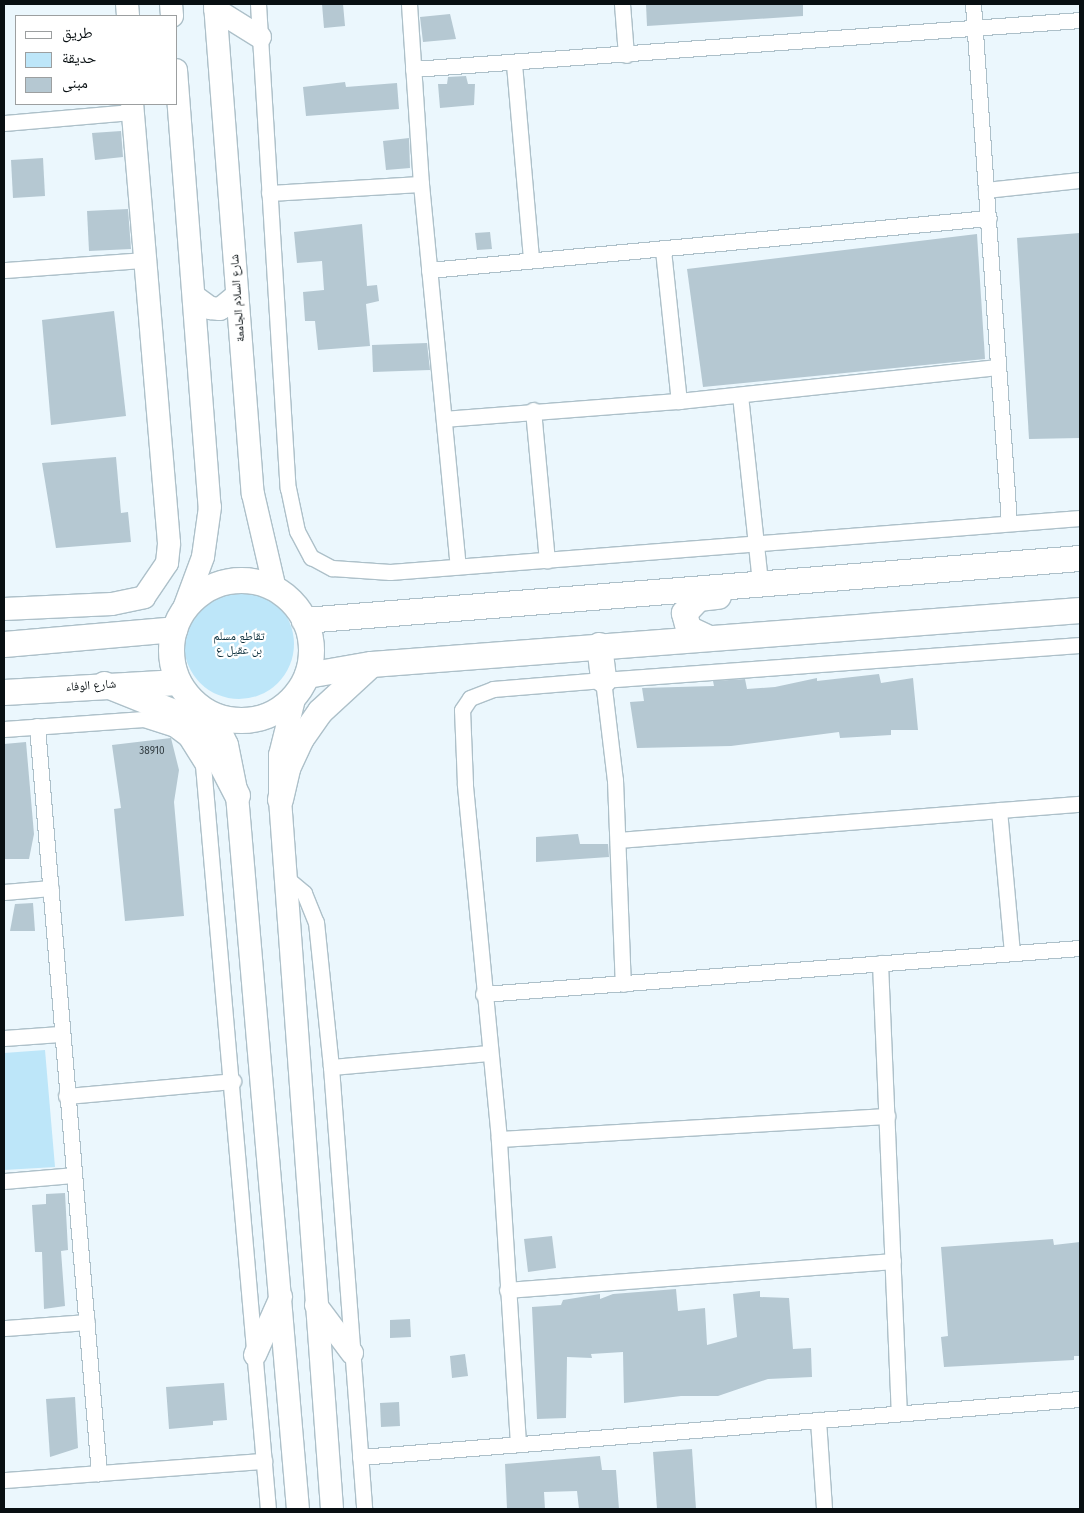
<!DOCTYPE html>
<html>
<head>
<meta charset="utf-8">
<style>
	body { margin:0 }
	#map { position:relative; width:1084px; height:1513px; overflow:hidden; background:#ebf7fd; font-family:"Fira Sans","Noto Naskh Arabic",sans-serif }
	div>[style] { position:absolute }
	.green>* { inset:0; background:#bde6f9 }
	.round { border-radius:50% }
	.building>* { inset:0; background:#b5c8d2 }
	.roads { filter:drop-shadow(1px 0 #adc0c9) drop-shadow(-1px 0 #adc0c9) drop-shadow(0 1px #adc0c9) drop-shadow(0 -1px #adc0c9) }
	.street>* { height:15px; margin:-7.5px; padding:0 7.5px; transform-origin:7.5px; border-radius:7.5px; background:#fff }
	.secondary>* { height:22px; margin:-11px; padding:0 11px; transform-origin:11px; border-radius:11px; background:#fff }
	.primary>* { height:25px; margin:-12.5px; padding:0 12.5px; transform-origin:12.5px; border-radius:12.5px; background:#fff }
	.primary>.ring { margin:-12.5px; padding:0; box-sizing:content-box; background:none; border:25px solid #fff; border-radius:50% }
	span { translate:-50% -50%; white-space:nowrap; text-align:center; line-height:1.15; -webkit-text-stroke:4.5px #fff; paint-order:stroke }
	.number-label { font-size:10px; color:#333d42 }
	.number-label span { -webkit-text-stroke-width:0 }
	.street-label { font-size:12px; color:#080f12 }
	.park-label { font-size:12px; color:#0b2e3b }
	.frame { position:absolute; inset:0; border:5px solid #080f12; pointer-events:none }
	.legend { position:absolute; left:15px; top:15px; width:162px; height:90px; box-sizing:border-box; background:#fff; border:1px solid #9c9fa0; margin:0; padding:6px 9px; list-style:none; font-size:15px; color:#080f12 }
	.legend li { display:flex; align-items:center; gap:10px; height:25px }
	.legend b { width:25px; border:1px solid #9c9fa0 }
</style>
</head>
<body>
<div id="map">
	<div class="green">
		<i class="round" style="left:184px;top:589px;width:110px;height:110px"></i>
		<i style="clip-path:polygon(45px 1050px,55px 1167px,4px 1170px,4px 1053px)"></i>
	</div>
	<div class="building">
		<i style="clip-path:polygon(322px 4px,343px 4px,345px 26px,324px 28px)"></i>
		<i style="clip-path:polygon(646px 4px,803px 4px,803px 16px,647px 26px)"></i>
		<i style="clip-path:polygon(450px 14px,456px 39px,423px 42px,420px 17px)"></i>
		<i style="clip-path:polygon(466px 76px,468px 84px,475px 84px,474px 105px,440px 108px,438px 84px,447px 84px,448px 77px)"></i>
		<i style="clip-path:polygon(345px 82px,346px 87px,397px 83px,399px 109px,306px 116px,303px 87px)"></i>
		<i style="clip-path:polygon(121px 131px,123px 157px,95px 160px,92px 133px)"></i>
		<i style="clip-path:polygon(409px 138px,410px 168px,386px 170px,383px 141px)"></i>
		<i style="clip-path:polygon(43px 158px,45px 196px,13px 198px,11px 160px)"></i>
		<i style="clip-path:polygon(128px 209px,131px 249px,89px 251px,87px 211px)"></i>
		<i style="clip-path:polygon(362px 224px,367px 286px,377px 285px,379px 301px,366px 304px,370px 346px,318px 350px,315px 321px,305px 321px,303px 292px,324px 290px,322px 261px,297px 263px,294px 232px)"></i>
		<i style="clip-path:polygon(490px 232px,492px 249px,477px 250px,475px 233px)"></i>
		<i style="clip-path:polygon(1080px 233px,1080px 438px,1029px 439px,1017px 238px)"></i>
		<i style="clip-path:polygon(977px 234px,985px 359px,703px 387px,687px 269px)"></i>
		<i style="clip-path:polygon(114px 311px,126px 416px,51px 425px,42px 320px)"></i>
		<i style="clip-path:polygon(427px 343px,430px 370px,373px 372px,372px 345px)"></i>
		<i style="clip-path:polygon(116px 457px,121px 513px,128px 512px,131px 542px,56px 548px,42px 463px)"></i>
		<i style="clip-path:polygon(879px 674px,881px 683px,913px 678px,918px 730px,891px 730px,891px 735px,840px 738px,839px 732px,731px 746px,637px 748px,630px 702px,644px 701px,642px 688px,714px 686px,713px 681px,745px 679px,747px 689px,775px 687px,817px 678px,817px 681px)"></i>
		<i style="clip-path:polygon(171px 738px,179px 770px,174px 802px,184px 916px,125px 921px,114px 809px,121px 808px,112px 745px)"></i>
		<i style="clip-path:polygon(26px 742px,34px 834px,29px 859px,4px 859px,4px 744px)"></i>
		<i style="clip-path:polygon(578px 834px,580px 844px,608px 844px,609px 857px,536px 862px,536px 837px)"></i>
		<i style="clip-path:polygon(33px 903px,35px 931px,10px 931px,15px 904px)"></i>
		<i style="clip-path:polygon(65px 1193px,68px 1250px,61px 1251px,65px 1306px,44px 1309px,42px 1252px,35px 1252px,32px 1205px,46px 1204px,46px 1194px)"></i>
		<i style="clip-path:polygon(552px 1236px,556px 1268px,528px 1272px,524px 1239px)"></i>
		<i style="clip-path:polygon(1053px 1239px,1054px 1245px,1080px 1242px,1080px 1356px,1074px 1356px,1074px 1360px,944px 1367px,941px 1337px,948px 1336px,941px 1247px)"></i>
		<i style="clip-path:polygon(676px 1289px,678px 1311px,705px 1308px,707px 1345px,737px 1337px,733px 1294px,760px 1291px,760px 1297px,789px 1298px,793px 1349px,811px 1348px,812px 1377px,768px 1379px,718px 1396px,681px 1396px,624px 1403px,623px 1352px,591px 1354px,592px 1358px,567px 1357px,566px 1418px,537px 1419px,532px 1307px,561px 1305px,563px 1300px,600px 1294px,600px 1299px,613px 1294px)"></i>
		<i style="clip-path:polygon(410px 1319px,411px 1337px,390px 1338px,390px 1320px)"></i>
		<i style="clip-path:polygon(465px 1354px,468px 1376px,452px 1378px,450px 1356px)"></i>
		<i style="clip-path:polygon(224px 1383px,227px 1420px,213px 1421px,213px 1425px,169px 1429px,166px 1387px)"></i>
		<i style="clip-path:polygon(75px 1397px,78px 1448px,50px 1457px,46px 1399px)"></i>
		<i style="clip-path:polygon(399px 1402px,400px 1426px,381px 1427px,380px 1403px)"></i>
		<i style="clip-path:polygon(692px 1449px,696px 1509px,657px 1509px,653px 1452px)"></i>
		<i style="clip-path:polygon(600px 1456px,602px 1470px,616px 1470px,619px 1509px,579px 1509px,577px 1491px,544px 1492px,545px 1509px,507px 1509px,505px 1464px)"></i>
	</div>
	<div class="roads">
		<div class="street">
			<i style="left:258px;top:4px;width:485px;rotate:86.5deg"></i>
			<i style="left:288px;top:488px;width:44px;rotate:78.2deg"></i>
			<i style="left:297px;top:531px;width:30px;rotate:62deg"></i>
			<i style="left:311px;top:557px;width:24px;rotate:28deg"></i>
			<i style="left:332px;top:568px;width:58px;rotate:3.9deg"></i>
			<i style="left:390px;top:572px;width:692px;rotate:-4.47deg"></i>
			<i style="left:409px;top:4px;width:180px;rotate:86.2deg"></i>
			<i style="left:421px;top:184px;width:384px;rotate:84.5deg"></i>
			<i style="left:622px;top:4px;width:51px;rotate:85.5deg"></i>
			<i style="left:973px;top:4px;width:520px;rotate:86.03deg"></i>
			<i style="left:514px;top:64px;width:196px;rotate:85deg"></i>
			<i style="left:413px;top:69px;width:669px;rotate:-4.2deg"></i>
			<i style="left:4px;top:123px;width:129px;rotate:-4.9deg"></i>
			<i style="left:986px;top:190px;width:95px;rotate:-6.1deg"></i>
			<i style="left:269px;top:193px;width:152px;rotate:-3.4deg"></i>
			<i style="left:663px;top:250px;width:152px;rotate:84deg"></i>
			<i style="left:4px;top:270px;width:141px;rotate:-4.1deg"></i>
			<i style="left:429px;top:270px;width:562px;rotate:-5.31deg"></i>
			<i style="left:740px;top:395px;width:189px;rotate:83.9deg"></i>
			<i style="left:533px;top:410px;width:151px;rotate:84.7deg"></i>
			<i style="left:444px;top:419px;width:236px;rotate:-4.4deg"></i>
			<i style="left:679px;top:401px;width:320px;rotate:-6.1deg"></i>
			<i style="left:603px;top:680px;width:478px;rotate:-4.2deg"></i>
			<i style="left:37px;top:726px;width:750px;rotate:85.26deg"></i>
			<i style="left:4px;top:729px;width:140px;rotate:-4.1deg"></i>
			<i style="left:144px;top:719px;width:32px;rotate:18deg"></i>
			<i style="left:174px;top:729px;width:15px;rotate:37deg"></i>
			<i style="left:186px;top:738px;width:32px;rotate:58deg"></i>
			<i style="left:203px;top:765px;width:747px;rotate:85.01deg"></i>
			<i style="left:999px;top:810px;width:143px;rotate:84.8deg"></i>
			<i style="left:619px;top:840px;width:462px;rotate:-4.5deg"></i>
			<i style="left:285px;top:877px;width:25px;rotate:40deg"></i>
			<i style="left:304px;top:893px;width:31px;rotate:68deg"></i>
			<i style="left:316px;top:922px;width:146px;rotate:84.1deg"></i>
			<i style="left:331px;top:1067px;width:443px;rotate:85.7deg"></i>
			<i style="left:4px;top:892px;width:47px;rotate:-4.9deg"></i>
			<i style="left:880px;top:963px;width:450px;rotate:87.6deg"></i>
			<i style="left:483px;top:994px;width:599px;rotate:-4.41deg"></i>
			<i style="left:4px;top:1038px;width:56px;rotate:-4.1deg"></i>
			<i style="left:331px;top:1067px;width:159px;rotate:-5.1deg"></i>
			<i style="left:66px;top:1096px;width:168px;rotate:-5.1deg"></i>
			<i style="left:499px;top:1139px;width:389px;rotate:-3.4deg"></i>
			<i style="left:4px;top:1181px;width:70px;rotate:-4.9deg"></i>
			<i style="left:507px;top:1290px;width:387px;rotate:-4.3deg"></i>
			<i style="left:4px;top:1328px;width:83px;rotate:-4.1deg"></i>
			<i style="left:818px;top:1420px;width:89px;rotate:86.1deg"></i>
			<i style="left:518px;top:1444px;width:306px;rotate:-93.6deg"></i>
			<i style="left:499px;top:1139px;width:357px;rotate:-95.5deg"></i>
			<i style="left:465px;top:784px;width:74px;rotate:-92.3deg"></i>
			<i style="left:462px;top:710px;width:14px;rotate:-56deg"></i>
			<i style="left:470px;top:698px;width:25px;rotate:-21deg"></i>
			<i style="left:493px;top:689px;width:110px;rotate:-4.7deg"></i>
			<i style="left:603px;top:680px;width:101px;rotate:83.2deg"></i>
			<i style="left:615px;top:780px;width:204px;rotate:87.8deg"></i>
			<i style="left:360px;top:1457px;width:722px;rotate:-4.61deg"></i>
			<i style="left:4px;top:1480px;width:261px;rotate:-4.2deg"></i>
		</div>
		<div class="secondary">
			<i style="left:127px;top:4px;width:12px;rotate:85deg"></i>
			<i style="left:171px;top:4px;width:12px;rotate:85deg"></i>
			<i style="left:215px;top:4px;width:491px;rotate:85.6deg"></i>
			<i style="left:253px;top:494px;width:98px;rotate:77deg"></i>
			<i style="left:215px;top:9px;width:53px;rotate:31.9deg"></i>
			<i style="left:176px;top:70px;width:438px;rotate:85.6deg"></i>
			<i style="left:210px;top:507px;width:50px;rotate:98deg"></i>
			<i style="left:203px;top:557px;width:58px;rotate:110.3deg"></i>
			<i style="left:195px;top:297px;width:19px;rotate:36deg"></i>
			<i style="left:210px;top:308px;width:10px;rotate:6deg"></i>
			<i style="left:220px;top:309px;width:22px;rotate:-39deg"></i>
			<i style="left:4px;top:609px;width:108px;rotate:-2.7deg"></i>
			<i style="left:112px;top:604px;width:33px;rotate:-12deg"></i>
			<i style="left:144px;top:597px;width:41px;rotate:-55.9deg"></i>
			<i style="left:167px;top:563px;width:20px;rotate:-84deg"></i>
			<i style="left:169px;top:543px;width:441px;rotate:-94.8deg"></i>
			<i style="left:295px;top:695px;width:62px;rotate:104deg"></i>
			<i style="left:280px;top:755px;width:44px;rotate:90deg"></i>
			<i style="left:280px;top:799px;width:712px;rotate:85.81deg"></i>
			<i style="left:212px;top:714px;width:34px;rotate:64deg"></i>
			<i style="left:227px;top:745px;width:51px;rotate:78.7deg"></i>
			<i style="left:237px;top:795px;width:717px;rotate:85.12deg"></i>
			<i style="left:316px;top:1305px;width:60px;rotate:53.1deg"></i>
			<i style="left:255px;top:1355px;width:64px;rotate:-65.9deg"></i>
		</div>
		<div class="primary">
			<i class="ring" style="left:171px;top:580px;width:115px;height:115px"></i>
			<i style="left:304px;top:620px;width:778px;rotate:-4.57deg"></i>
			<i style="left:709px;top:638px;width:23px;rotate:-155deg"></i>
			<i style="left:688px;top:628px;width:16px;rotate:-105deg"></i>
			<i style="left:684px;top:613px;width:21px;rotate:-47deg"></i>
			<i style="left:698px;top:598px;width:20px;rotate:-6deg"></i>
			<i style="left:4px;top:644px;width:171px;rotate:-5deg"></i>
			<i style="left:599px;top:645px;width:35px;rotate:83deg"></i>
			<i style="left:307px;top:675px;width:65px;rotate:-9.8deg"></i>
			<i style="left:371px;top:664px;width:711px;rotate:-4.36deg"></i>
			<i style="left:104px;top:684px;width:92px;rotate:21.8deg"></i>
			<i style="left:189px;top:718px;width:28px;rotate:48deg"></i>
			<i style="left:208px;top:739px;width:63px;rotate:62.6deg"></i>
			<i style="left:4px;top:692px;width:174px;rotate:-3.3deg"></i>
			<i style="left:280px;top:799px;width:32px;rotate:-77deg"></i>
			<i style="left:287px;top:768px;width:33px;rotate:-65deg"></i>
			<i style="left:301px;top:738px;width:33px;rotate:-55deg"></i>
			<i style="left:320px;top:711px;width:69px;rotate:-42.7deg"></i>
		</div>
	</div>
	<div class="number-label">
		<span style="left:152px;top:752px">38910</span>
	</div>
	<div class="street-label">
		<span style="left:238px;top:298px;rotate:-94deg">شارع السلام الجامعة</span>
		<span style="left:91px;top:686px;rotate:-4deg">شارع الوفاء</span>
	</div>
	<div class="park-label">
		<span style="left:239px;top:644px">تقاطع مسلم<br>بن عقيل ع</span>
	</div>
	<div class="frame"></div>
	<ul class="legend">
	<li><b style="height:6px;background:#fff"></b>طريق</li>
	<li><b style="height:14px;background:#bde6f9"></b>حديقة</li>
	<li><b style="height:14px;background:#b5c8d2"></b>مبنى</li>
	</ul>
</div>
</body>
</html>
